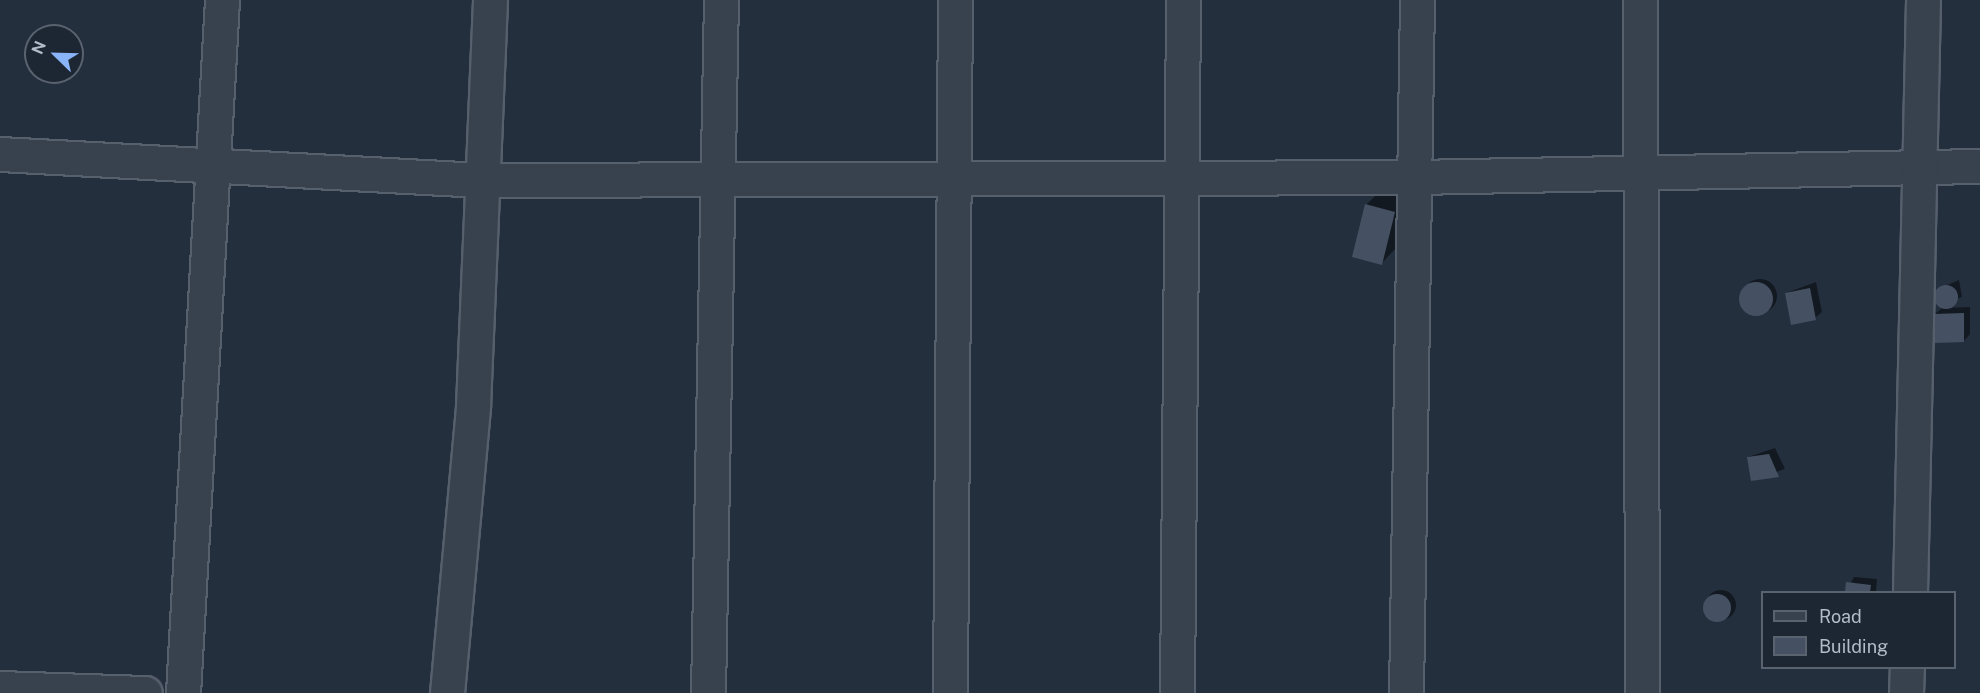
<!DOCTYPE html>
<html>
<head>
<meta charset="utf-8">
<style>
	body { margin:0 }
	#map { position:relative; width:1980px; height:693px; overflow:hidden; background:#242f3e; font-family:"Public Sans",sans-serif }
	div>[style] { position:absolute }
	.shadow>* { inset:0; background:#0007 }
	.round { border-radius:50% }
	.building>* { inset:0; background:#455162 }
	.roads { filter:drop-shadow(2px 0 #565f6c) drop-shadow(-2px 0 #565f6c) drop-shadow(0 2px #565f6c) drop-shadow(0 -2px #565f6c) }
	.minor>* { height:33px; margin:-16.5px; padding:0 16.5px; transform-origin:16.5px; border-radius:16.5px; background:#38414e }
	span { translate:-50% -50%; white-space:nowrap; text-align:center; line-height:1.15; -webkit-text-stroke:4.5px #1d2633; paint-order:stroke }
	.legend { position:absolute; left:1761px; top:591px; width:195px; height:78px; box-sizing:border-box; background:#1d2633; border:2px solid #59626f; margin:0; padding:8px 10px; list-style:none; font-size:18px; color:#b4bcc9 }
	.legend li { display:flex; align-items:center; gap:12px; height:30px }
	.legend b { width:30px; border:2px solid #59626f }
	.north { position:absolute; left:24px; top:24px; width:60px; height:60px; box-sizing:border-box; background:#1d2633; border:2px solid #59626f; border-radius:50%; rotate:293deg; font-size:16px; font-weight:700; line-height:24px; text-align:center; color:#b4bcc9 }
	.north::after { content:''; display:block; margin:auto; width:21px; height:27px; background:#8ab4f8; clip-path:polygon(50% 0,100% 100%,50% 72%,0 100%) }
</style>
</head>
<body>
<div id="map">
	<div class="shadow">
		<i style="clip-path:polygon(1380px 191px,1408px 198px,1395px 249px,1382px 263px,1366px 205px)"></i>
		<i class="round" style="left:1743px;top:279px;width:34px;height:34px"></i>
		<i style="clip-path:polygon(1959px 280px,1962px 297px,1939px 305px,1940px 288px)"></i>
		<i style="clip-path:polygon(1816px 282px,1822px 312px,1815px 318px,1786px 293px)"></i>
		<i style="clip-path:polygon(1970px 307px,1970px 334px,1964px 341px,1935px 314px,1942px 308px)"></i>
		<i style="clip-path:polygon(1775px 448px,1785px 469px,1752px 480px,1748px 457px)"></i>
		<i style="clip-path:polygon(1854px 577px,1877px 579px,1876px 592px,1846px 592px)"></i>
		<i class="round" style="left:1706px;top:590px;width:30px;height:30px"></i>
	</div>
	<div class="building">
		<i style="clip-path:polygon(1365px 204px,1395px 212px,1382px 265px,1352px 257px)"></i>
		<i class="round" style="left:1739px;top:282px;width:34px;height:34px"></i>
		<i class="round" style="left:1934px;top:285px;width:24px;height:24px"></i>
		<i style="clip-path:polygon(1810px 288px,1816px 320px,1791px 325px,1785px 293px)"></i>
		<i style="clip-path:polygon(1964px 313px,1964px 342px,1934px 343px,1934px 314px)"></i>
		<i style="clip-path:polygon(1769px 454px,1779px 477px,1751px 481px,1747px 457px)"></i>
		<i style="clip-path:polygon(1846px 582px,1871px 585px,1870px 592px,1845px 592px)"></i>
		<i class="round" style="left:1703px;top:594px;width:28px;height:28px"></i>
	</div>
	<div class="roads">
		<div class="minor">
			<i style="left:1640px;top:0;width:693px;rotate:89.83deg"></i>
			<i style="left:0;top:154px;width:483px;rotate:3.1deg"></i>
			<i style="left:482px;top:180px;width:933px;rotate:-0.18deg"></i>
			<i style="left:1415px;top:177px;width:565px;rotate:-1.12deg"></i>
			<i style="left:1910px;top:592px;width:592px;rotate:-88.74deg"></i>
			<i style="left:0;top:688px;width:145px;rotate:2deg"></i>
			<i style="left:183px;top:693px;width:694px;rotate:-86.78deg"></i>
			<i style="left:447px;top:693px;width:288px;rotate:-84.8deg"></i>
			<i style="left:473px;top:406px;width:406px;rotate:-87.6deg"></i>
			<i style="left:708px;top:693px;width:693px;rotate:-88.93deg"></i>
			<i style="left:950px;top:693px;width:693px;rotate:-89.59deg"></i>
			<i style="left:1177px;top:693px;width:693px;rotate:-89.5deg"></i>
			<i style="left:1406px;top:693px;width:693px;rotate:-89.09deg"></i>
			<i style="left:1906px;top:693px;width:25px;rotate:-88deg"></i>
		</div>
	</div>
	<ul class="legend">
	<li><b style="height:8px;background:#38414e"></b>Road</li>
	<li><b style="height:16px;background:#455162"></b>Building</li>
	</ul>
	<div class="north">N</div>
</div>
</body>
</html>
